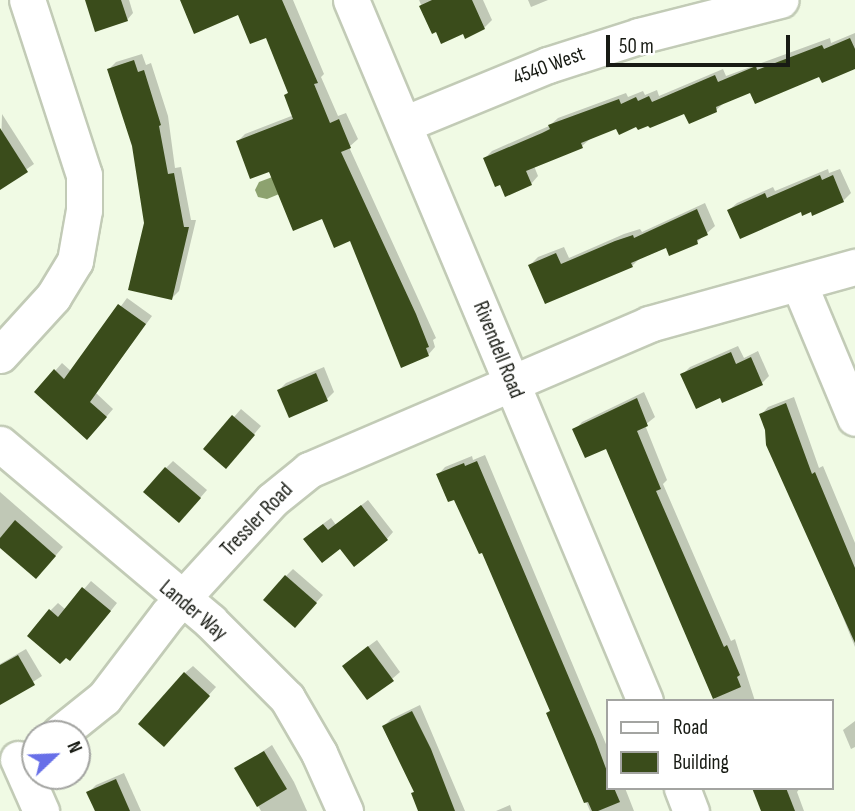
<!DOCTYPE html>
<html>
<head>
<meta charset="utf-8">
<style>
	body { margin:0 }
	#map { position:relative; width:855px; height:811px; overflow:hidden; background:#f0fae4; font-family:"Sofia Sans Condensed",sans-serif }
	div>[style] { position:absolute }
	.water>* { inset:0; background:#8da26f }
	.shadow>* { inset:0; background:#0003 }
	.building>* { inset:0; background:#3a4c1b }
	.roads { filter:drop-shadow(2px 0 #c2cbb6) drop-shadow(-2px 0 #c2cbb6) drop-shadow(0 2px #c2cbb6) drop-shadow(0 -2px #c2cbb6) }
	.minor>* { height:35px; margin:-17.5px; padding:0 17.5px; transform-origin:17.5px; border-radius:17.5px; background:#fff }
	span { translate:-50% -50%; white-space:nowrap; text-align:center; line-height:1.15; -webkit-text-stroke:7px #fff; paint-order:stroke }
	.street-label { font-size:21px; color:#181b14 }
	.legend { position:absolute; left:606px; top:699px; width:228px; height:91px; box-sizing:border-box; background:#fff; border:2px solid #a3a4a1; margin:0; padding:9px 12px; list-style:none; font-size:21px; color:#181b14 }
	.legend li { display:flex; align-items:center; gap:14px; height:35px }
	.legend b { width:35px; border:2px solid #a3a4a1 }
	.north { position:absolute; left:21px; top:720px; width:70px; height:70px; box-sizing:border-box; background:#fff; border:2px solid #a3a4a1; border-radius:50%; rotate:67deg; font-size:19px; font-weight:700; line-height:28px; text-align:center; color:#181b14 }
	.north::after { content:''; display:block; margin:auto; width:24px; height:32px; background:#676fe8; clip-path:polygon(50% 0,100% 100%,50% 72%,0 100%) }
	.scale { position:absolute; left:606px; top:35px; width:184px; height:32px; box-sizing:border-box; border:4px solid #181b14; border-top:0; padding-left:9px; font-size:21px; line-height:24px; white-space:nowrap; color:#181b14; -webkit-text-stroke:5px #fff; paint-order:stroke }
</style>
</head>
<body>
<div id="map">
	<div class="water">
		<i style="clip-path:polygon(283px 173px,289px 190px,267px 199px,258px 197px,255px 190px,259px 182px)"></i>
	</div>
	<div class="shadow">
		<i style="clip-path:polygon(87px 0,129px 0,133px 13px,127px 20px)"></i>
		<i style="clip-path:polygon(180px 0,293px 0,324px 74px,321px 77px,338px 116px,346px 113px,358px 139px,349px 147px,436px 338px,433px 340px,435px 347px,428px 355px,351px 239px,238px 141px,245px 134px,294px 115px,286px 95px,290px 91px,267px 35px,239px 13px)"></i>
		<i style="clip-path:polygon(419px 0,483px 0,492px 20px,484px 28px,433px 32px)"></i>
		<i style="clip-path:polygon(528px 0,548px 0,531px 7px)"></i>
		<i style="clip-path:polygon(855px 33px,855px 67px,751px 90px,724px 103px,716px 110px,685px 111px,649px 123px,617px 126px,590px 139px,582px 146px,534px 166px,538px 176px,531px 184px,485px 158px,492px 151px,549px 126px,558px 118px,626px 93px,628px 97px,643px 91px,645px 95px,657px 90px,659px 96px,723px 69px,726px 76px,830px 38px,831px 43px)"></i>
		<i style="clip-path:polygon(142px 54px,146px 65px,151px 63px,168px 116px,175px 168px,181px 167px,191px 220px,196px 220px,179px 291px,171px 299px,146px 223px,133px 145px,109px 69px,116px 62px)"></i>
		<i style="clip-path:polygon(2px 114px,34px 164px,4px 185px,0 180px)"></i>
		<i style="clip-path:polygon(828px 169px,829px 173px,840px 169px,851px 193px,843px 201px,811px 210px,729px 210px,737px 203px,773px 187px,775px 191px)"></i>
		<i style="clip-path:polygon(705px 203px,715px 226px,697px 242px,667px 246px,640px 258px,632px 266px,530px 265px,538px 257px,564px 247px,569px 258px,624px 234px,640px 229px,642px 232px)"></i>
		<i style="clip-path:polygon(127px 298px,152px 316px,96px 393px,113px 409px,95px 430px,55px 371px,62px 363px,72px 372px)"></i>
		<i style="clip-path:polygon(738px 346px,744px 358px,758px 351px,769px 376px,762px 383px,721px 395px,682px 375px,690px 367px)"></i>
		<i style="clip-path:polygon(324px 367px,334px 392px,327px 399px,279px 390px,286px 383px)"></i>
		<i style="clip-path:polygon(644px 392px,655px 417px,645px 425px,667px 480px,663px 484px,731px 641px,735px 639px,755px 701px,716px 701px,607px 446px,575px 430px,582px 422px)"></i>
		<i style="clip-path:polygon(794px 397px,819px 468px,823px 466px,855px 543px,855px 647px,761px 415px,768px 407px)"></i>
		<i style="clip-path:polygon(241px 409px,261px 426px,233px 459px,206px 449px)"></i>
		<i style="clip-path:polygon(485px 455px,608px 749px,608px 788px,625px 788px,634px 811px,590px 811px,548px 713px,551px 710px,483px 551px,455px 497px,438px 475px,445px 467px,472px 456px,473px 460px)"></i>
		<i style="clip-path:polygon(173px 461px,207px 490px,186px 514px,166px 468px)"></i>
		<i style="clip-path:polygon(0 492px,63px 547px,44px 569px,0 546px)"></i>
		<i style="clip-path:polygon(368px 500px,393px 532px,387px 539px,340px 547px,312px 532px,331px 518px,336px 525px)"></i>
		<i style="clip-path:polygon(293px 569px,323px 595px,302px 618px,286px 576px)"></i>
		<i style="clip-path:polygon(91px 581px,117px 603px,78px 652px,50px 611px,58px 603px,66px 610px)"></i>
		<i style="clip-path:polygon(377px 640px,400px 672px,392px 679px,351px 659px)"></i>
		<i style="clip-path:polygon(26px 649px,42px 676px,0 703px,0 664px)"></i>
		<i style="clip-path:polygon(193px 666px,216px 687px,171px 737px,185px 673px)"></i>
		<i style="clip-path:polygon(420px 705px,465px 811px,420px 811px,413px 793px,415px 791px,384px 726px,391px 719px)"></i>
		<i style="clip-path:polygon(855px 721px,855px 747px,851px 749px,843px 730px)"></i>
		<i style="clip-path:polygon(272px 745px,294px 782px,307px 811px,261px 811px,237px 769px)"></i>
		<i style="clip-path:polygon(124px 773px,141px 811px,95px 811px,88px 793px,96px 785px)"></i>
		<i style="clip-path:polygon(754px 788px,800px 788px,797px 792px,804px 811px,764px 811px)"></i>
		<i style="clip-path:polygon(510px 805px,512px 811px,496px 811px)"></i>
	</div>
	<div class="building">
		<i style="clip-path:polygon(85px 0,121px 0,128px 21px,95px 32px)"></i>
		<i style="clip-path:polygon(180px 0,282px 0,318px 83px,314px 84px,330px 123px,339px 119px,351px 148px,341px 152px,416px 314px,429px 347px,426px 348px,429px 356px,401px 368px,350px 241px,334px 248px,322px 219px,293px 231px,269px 172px,250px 179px,236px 141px,293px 119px,284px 95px,288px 93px,266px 38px,250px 44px,238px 15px,194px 34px)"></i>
		<i style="clip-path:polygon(432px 0,472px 0,485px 29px,465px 39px,463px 34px,441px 44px,436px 32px,432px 34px,419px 6px)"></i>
		<i style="clip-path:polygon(850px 38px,855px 49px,855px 69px,822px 83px,819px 77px,755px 104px,750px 93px,716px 107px,717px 112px,689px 124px,684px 114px,650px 128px,648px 126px,638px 130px,636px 127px,619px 135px,616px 129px,581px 143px,583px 148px,526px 171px,532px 185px,505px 197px,500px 185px,495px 187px,483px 158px,542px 133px,550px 129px,548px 125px,619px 99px,621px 104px,636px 97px,638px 101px,649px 96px,652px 102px,715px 75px,718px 82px,756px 66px,757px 70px,822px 45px,824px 49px)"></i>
		<i style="clip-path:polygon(134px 60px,138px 72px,144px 70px,161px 125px,159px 126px,168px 174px,174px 173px,184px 227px,189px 227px,172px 300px,128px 290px,144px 223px,132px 146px,107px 69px)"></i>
		<i style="clip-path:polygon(0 128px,28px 172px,0 190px)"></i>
		<i style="clip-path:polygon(820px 175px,822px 180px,833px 175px,844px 202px,812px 216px,811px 212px,802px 216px,801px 212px,740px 239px,727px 210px,765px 193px,767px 198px)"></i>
		<i style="clip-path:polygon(697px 209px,708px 235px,697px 240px,698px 244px,669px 256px,666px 248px,631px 263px,633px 267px,545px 304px,528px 265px,556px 253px,561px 264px,615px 241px,633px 235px,634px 238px)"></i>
		<i style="clip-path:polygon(118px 304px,146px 324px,90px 402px,107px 417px,87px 440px,34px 392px,54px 369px,64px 379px)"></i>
		<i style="clip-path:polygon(731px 352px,736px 364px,751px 357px,763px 385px,722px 403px,720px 398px,696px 409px,680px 374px)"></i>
		<i style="clip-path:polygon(316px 373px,328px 401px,289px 418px,277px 390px)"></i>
		<i style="clip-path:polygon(637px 398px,648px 426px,637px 431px,661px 489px,656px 491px,724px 647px,727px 645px,740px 675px,737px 677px,741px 687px,713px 699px,606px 449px,585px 458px,572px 429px)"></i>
		<i style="clip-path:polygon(786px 403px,812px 474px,815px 472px,855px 568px,855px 643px,766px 445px,765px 430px,759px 414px)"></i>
		<i style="clip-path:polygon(232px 415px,255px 435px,226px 469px,203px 449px)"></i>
		<i style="clip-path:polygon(477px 461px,595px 739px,608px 774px,608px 788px,614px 788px,620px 802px,598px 811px,592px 811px,588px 802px,584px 803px,546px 713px,550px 711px,482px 553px,479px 554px,454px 500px,448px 502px,436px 474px,464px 463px,465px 466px)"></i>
		<i style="clip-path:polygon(165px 467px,201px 498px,179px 523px,143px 492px)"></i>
		<i style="clip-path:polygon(361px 505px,388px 540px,354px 567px,340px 549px,322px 563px,303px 539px,323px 524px,328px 530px)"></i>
		<i style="clip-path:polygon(15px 520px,56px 556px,36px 579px,0 548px,0 538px)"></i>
		<i style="clip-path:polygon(285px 575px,317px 603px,295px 628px,263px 600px)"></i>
		<i style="clip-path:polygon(82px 587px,111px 611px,70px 661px,66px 658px,60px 664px,27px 636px,49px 609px,58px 617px)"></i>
		<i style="clip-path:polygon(368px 646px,394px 681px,367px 700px,342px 666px)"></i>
		<i style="clip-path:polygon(18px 655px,35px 685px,0 705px,0 665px)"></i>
		<i style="clip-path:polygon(184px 672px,210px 696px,164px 747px,138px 724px)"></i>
		<i style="clip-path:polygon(412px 711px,431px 749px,455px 811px,418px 811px,411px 793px,414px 792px,382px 726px)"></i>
		<i style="clip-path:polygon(264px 751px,287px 789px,257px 807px,234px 768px)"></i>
		<i style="clip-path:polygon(116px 779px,130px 811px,95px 811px,86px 792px)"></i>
		<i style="clip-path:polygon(752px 788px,786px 788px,795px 811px,761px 811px)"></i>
	</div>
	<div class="roads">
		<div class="minor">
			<i style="left:351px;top:0;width:760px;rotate:67.25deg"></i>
			<i style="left:404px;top:124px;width:156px;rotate:-22.3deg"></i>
			<i style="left:548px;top:65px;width:96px;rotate:-17.7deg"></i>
			<i style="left:639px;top:36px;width:146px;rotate:-14.3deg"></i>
			<i style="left:799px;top:284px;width:145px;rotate:67.3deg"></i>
			<i style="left:0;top:355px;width:79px;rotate:-47.6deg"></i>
			<i style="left:53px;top:297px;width:42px;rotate:-58.6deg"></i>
			<i style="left:75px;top:261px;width:52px;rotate:-80deg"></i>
			<i style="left:84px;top:210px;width:35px;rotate:-90deg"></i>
			<i style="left:84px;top:175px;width:184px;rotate:-108deg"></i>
			<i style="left:0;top:444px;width:275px;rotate:40.1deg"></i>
			<i style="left:210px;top:621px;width:109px;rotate:45deg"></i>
			<i style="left:287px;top:698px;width:64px;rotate:59.8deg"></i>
			<i style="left:319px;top:753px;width:64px;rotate:65.9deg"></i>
			<i style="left:59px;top:734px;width:58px;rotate:-38.7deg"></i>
			<i style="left:104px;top:698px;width:106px;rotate:-52.7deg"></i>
			<i style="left:168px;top:614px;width:154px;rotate:-47.6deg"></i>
			<i style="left:272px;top:500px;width:48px;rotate:-39deg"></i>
			<i style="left:309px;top:470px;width:370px;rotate:-23.2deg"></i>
			<i style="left:649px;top:324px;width:214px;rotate:-15.5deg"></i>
			<i style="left:18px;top:759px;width:57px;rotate:66.1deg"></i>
			<i style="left:682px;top:788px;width:25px;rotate:69deg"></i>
		</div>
	</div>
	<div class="street-label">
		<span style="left:549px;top:66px;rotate:-20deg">4540 West</span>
		<span style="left:498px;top:350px;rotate:68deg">Rivendell Road</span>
		<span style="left:257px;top:520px;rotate:-46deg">Tressler Road</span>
		<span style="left:193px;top:611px;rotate:40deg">Lander Way</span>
	</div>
	<ul class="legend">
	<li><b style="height:9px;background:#fff"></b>Road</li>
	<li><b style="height:19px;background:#3a4c1b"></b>Building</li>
	</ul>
	<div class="north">N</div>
	<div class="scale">50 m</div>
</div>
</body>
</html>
